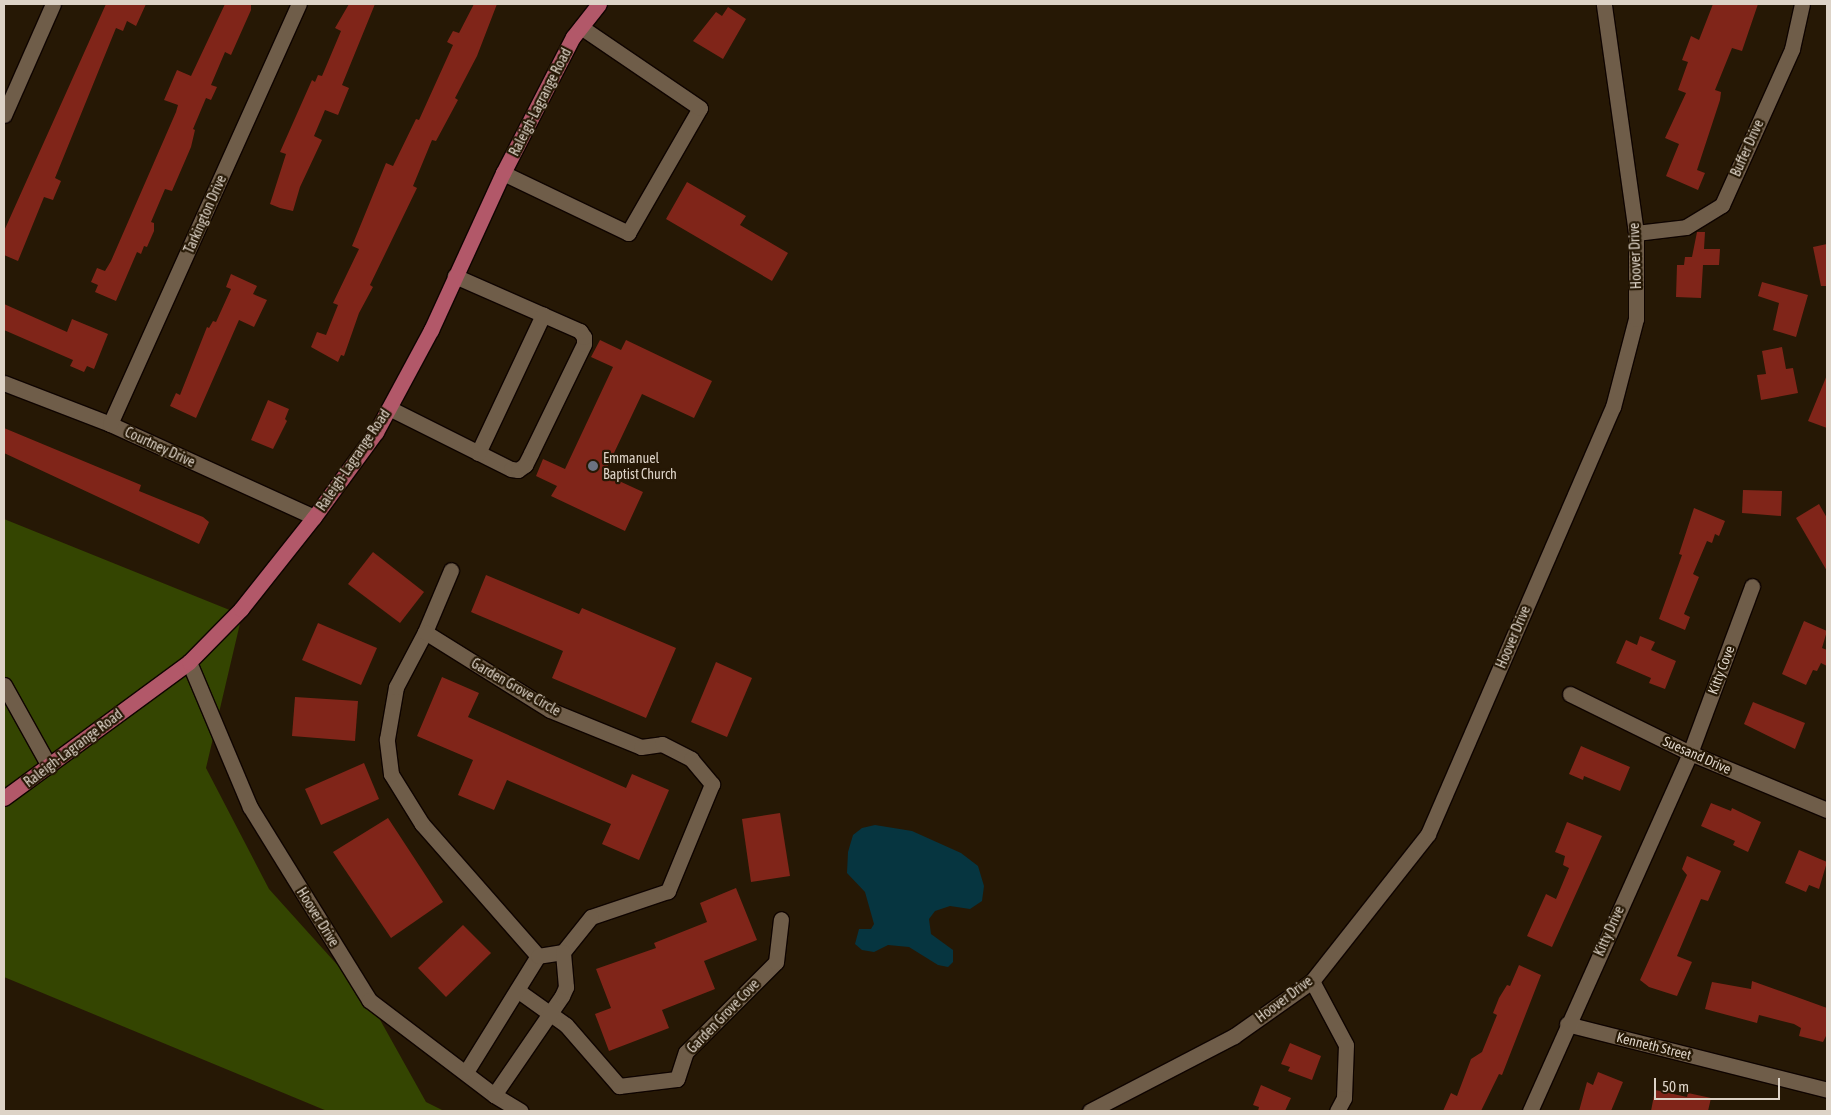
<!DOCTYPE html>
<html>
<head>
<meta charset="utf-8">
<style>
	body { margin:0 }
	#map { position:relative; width:1831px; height:1115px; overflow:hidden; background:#261805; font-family:"Asap Condensed",sans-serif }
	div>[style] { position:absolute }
	.green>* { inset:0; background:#344501 }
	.water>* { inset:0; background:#063540 }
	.building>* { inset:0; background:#802519 }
	.roads { filter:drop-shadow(1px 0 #0f0400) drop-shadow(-1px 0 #0f0400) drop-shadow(0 1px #0f0400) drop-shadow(0 -1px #0f0400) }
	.minor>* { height:15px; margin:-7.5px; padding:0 7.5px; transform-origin:7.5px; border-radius:7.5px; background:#6f5d49 }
	.major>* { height:15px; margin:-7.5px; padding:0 7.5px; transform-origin:7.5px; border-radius:7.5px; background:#b25869 }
	.dots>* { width:14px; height:14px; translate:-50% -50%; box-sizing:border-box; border:2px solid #261805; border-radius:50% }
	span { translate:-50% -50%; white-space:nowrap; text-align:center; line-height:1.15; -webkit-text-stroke:4.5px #261805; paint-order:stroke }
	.street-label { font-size:14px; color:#ddd3c7 }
	.poi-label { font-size:14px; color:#ddd3c7 }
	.left { translate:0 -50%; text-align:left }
	.frame { position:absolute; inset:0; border:5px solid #ddd3c7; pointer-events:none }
	.scale { position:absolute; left:1654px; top:1078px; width:126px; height:22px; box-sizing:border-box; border:2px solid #ddd3c7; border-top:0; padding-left:6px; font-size:15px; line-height:18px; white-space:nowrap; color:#ddd3c7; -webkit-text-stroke:4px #261805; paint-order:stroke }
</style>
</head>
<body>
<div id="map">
	<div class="green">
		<i style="clip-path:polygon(4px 519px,242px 615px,206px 768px,269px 889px,369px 1000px,426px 1102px,444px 1111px,327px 1111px,4px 977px)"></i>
	</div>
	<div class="water">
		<i style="clip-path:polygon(875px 825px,912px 831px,961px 853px,978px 866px,984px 886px,982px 901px,970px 909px,950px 906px,935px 911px,929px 919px,931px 934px,953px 950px,953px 962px,948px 967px,938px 965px,909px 947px,888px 945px,874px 952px,862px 950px,855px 944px,859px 929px,871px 929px,874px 924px,865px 892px,847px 873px,848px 852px,853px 835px,862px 828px)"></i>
	</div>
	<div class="building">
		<i style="clip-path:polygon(106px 4px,146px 4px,136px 26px,127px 21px,123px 31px,116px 28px,55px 178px,61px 181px,55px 195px,53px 200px,44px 197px,18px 261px,4px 255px,4px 231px)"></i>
		<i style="clip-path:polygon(225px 4px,251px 4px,251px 10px,231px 55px,225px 52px,211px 85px,217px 87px,211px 100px,206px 98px,193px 129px,195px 130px,191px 147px,172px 191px,165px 189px,151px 222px,154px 223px,154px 231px,147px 247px,144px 246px,141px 254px,137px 252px,116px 301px,95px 292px,98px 285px,91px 282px,97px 268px,105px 271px,111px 261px,176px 112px,178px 105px,164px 100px,177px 70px,191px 76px)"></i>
		<i style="clip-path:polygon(349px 4px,375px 4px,342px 85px,349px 88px,338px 115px,325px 110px,314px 136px,322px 140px,300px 187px,293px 211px,280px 208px,270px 204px,286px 154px,280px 152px,312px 80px,315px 82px,318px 75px,322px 76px,341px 31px,335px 28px)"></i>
		<i style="clip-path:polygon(474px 4px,497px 4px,477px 56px,455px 98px,458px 100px,436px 141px,432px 140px,413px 186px,417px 188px,370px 285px,373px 287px,359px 313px,344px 356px,341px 355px,338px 362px,311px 347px,317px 332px,326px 335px,338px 305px,333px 303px,359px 249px,352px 246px,386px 163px,393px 166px,416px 119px,419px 120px,453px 45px,447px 42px,453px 31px,459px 33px)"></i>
		<i style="clip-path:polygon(1713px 4px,1758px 4px,1742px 51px,1732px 48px,1715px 90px,1721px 92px,1720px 100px,1697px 170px,1705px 173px,1698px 190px,1666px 176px,1679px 144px,1665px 138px,1686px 93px,1678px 90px,1688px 62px,1682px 60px,1691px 36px,1699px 40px)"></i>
		<i style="clip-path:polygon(728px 7px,746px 19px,723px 59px,693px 41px,716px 12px,722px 16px)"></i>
		<i style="clip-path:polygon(687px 182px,746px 216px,740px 225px,788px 253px,772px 281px,666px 219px)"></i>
		<i style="clip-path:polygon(1697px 232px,1705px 232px,1704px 249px,1720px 249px,1719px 265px,1703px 265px,1701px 298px,1676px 297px,1677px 265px,1684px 265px,1685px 257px,1692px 257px)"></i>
		<i style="clip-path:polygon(1827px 244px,1827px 286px,1821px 286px,1813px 247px)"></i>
		<i style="clip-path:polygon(231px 274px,257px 286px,253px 294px,267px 300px,254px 327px,239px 320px,196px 418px,170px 406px,176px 393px,180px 395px,207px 327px,209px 328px,213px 321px,216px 322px,231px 289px,226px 287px)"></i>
		<i style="clip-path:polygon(1762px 282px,1808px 295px,1796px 337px,1773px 330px,1779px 303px,1758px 296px)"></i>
		<i style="clip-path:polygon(4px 304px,67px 332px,72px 319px,108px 334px,94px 369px,87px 366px,84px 372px,70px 366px,73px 360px,4px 330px)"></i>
		<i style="clip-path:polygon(600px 340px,621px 350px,626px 340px,712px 381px,694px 418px,642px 394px,604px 474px,643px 492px,625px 531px,551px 496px,557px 486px,536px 476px,543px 459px,565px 469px,613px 367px,591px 357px)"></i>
		<i style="clip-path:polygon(1782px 347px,1786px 369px,1793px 368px,1798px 393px,1761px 400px,1757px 375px,1766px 374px,1762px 351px)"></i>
		<i style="clip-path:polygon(1827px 375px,1827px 428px,1808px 421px)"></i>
		<i style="clip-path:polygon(268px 400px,289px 409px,285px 419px,287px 421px,273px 449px,251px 440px)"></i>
		<i style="clip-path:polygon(4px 428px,141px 485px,139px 491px,203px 517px,209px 522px,199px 544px,4px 453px)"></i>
		<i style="clip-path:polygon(1743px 490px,1782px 491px,1781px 516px,1742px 513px)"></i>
		<i style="clip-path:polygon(1819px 504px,1827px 518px,1827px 571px,1796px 518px)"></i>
		<i style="clip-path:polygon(1694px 508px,1725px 521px,1719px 536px,1715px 534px,1712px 543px,1707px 541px,1693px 574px,1699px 577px,1684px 614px,1690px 617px,1685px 630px,1659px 619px,1682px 555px,1679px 554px)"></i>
		<i style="clip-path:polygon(373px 552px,424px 592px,400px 623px,348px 584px)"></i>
		<i style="clip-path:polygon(486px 575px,579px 614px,582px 608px,676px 648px,646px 718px,552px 678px,563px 651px,471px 612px)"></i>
		<i style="clip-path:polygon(1804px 621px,1827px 631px,1822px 648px,1827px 650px,1827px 666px,1821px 663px,1817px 671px,1813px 670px,1806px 685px,1782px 674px)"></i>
		<i style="clip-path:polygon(318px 623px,377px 648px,361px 685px,302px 660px)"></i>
		<i style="clip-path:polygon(1640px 636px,1655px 642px,1651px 650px,1676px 661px,1665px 689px,1649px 683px,1651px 678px,1616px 663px,1626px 640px,1637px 645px)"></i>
		<i style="clip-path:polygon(716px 662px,752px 678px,727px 737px,691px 722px)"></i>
		<i style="clip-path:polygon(442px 677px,479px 693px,468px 717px,626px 788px,632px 774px,669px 790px,639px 860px,602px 844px,611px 824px,507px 780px,494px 810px,458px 795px,473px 760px,417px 736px)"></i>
		<i style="clip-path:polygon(295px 697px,358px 701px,355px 741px,292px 736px)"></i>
		<i style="clip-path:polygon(1753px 702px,1805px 723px,1795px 749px,1744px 724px)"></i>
		<i style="clip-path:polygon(1581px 746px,1630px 767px,1620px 791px,1584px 776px,1583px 780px,1569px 774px)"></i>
		<i style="clip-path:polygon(364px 763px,379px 799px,321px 825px,305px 789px)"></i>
		<i style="clip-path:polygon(1711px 803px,1731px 811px,1732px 808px,1761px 822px,1748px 852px,1733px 845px,1735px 841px,1701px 826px)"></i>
		<i style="clip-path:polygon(780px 813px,790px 876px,751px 882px,742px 819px)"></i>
		<i style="clip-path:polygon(388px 818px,443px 902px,391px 938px,333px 852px)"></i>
		<i style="clip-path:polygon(1567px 822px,1602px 836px,1552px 947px,1527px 936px,1546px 894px,1556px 899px,1569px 868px,1563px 865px,1565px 856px,1555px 852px)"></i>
		<i style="clip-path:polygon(1799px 850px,1827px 862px,1819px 889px,1809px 885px,1806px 892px,1785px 883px)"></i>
		<i style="clip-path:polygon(1687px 856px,1721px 871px,1708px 901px,1701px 899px,1677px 956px,1692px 962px,1677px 996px,1649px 987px,1640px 980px,1687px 875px,1682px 869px)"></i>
		<i style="clip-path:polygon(736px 888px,757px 940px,704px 961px,715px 989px,662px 1010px,669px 1028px,609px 1051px,595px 1014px,611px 1008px,596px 969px,656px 948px,654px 943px,707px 922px,700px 903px)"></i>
		<i style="clip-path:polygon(463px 925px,491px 953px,446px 997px,418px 968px)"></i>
		<i style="clip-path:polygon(1519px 965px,1541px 975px,1502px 1075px,1499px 1074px,1481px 1111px,1443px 1111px,1451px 1093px,1457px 1096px,1471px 1059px,1482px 1052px,1497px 1015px,1493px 1013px,1499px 998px,1507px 985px,1510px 986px)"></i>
		<i style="clip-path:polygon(1752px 981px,1827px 1008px,1827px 1034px,1823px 1042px,1799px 1036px,1801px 1028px,1794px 1024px,1759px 1015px,1757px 1023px,1705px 1009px,1712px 982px,1751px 989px)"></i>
		<i style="clip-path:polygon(1290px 1043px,1321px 1056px,1312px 1080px,1288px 1071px,1290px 1067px,1281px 1064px)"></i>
		<i style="clip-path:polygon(1598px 1072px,1623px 1082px,1611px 1111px,1579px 1111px,1587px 1082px,1593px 1085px)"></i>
		<i style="clip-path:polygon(1261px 1085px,1291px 1098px,1285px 1111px,1258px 1111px,1259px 1107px,1253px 1105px)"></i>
		<i style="clip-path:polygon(1655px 1090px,1687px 1097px,1688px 1093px,1711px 1098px,1708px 1111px,1651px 1111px)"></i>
	</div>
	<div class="roads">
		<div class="minor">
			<i style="left:4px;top:115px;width:121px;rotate:-66.2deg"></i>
			<i style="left:503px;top:173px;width:139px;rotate:25.6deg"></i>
			<i style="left:628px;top:233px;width:144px;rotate:-60.1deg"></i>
			<i style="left:700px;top:108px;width:144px;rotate:-145.8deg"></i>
			<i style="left:1636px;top:233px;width:50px;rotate:-6.8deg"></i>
			<i style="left:1686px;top:227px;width:42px;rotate:-31.4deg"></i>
			<i style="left:1722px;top:205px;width:171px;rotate:-65.8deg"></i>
			<i style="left:1792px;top:49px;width:46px;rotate:-77.5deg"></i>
			<i style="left:4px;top:383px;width:114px;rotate:21.1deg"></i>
			<i style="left:110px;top:424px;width:224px;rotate:24.5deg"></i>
			<i style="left:389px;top:408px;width:136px;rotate:26.6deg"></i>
			<i style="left:511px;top:469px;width:7px;rotate:8deg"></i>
			<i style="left:518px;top:470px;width:9px;rotate:-36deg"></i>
			<i style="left:525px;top:465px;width:13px;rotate:-63deg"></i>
			<i style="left:531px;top:453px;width:121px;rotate:-64.1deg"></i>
			<i style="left:584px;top:344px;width:7px;rotate:-90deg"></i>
			<i style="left:584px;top:337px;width:7px;rotate:-124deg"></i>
			<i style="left:580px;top:331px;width:137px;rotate:-156.3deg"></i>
			<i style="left:110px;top:424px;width:461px;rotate:-65.8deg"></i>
			<i style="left:478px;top:453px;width:153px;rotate:-64.8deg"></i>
			<i style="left:425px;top:632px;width:67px;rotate:-67.2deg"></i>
			<i style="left:189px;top:662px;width:157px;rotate:67.2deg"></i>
			<i style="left:250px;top:807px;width:227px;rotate:58.3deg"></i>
			<i style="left:369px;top:1000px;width:157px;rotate:37.2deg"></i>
			<i style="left:494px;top:1095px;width:31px;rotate:31deg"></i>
			<i style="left:4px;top:685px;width:93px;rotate:60.9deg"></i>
			<i style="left:1570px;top:694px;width:134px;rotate:26.2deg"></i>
			<i style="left:1690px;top:753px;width:148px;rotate:22.6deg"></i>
			<i style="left:1312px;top:981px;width:72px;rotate:62deg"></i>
			<i style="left:1346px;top:1045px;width:53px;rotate:92.2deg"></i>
			<i style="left:1344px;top:1098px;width:15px;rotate:118deg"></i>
			<i style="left:517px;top:990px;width:60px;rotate:35.5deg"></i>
			<i style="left:566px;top:1025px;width:81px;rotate:49deg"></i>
			<i style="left:619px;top:1086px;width:58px;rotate:-6.9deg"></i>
			<i style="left:677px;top:1079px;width:28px;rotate:-72deg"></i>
			<i style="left:686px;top:1052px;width:127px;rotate:-45deg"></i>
			<i style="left:776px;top:962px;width:43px;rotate:-83.4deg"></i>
			<i style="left:1567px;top:1024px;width:268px;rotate:14.2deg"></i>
			<i style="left:466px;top:1072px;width:137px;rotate:-58.2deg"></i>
			<i style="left:538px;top:956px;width:176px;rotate:-131.3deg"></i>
			<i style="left:422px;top:824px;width:59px;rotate:-121.8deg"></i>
			<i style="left:391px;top:774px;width:35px;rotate:-97deg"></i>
			<i style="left:387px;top:739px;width:53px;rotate:-80.2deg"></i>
			<i style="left:396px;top:687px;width:62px;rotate:-62.2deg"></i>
			<i style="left:425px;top:632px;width:147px;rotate:32deg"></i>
			<i style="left:550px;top:710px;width:98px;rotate:22.1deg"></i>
			<i style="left:641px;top:747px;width:21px;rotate:-8deg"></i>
			<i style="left:662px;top:744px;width:33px;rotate:27deg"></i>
			<i style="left:691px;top:759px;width:33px;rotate:50deg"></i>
			<i style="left:712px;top:784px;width:116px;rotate:112.4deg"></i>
			<i style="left:668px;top:891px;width:81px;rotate:161.3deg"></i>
			<i style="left:591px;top:917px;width:45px;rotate:128.7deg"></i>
			<i style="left:563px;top:952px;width:25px;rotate:171deg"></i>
			<i style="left:494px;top:1095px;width:120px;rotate:-55.5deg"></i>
			<i style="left:562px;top:996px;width:10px;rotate:-66deg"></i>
			<i style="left:566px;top:987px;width:35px;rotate:-95deg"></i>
			<i style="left:1090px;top:1111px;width:162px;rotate:-27.5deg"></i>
			<i style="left:1234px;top:1036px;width:95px;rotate:-35.2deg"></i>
			<i style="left:1312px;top:981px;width:187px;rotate:-51.7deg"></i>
			<i style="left:1428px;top:834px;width:465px;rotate:-66.6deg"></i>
			<i style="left:1613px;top:407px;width:91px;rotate:-75.4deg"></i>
			<i style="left:1636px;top:319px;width:86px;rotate:-90deg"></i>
			<i style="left:1636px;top:233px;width:231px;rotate:-98deg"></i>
			<i style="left:1530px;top:1111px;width:392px;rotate:-65.9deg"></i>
			<i style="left:1690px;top:753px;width:178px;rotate:-69.6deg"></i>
		</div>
		<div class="major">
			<i style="left:4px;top:798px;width:230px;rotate:-36.3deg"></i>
			<i style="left:189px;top:662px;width:74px;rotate:-45.5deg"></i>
			<i style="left:241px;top:609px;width:117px;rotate:-51.6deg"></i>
			<i style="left:314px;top:517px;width:105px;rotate:-53.9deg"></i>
			<i style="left:376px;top:432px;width:116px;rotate:-61.7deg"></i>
			<i style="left:431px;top:330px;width:173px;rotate:-65.4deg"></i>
			<i style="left:503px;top:173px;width:153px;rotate:-62.8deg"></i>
			<i style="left:573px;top:37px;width:42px;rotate:-51.8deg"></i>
		</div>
	</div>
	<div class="dots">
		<i style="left:593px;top:466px;background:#6b7280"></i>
	</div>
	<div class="street-label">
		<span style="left:540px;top:102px;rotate:-63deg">Raleigh-Lagrange Road</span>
		<span style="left:1747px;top:148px;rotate:-66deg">Buffer Drive</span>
		<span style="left:205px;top:214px;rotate:-66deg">Tarkington Drive</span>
		<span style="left:1635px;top:256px;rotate:-92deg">Hoover Drive</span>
		<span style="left:160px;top:447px;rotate:25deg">Courtney Drive</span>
		<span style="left:353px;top:460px;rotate:-56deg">Raleigh-Lagrange Road</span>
		<span style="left:1513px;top:637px;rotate:-67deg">Hoover Drive</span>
		<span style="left:1721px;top:670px;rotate:-69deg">Kitty Cove</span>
		<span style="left:516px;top:687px;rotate:30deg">Garden Grove Circle</span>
		<span style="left:73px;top:748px;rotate:-37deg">Raleigh-Lagrange Road</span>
		<span style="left:1697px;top:755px;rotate:24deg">Suesand Drive</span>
		<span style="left:318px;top:917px;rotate:58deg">Hoover Drive</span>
		<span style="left:1609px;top:931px;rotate:-66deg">Kitty Drive</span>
		<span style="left:1284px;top:999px;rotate:-37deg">Hoover Drive</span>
		<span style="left:723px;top:1016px;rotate:-46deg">Garden Grove Cove</span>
		<span style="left:1654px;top:1046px;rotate:14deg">Kenneth Street</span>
	</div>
	<div class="poi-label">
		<span class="left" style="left:603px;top:466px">Emmanuel<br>Baptist Church</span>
	</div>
	<div class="frame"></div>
	<div class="scale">50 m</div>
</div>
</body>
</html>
